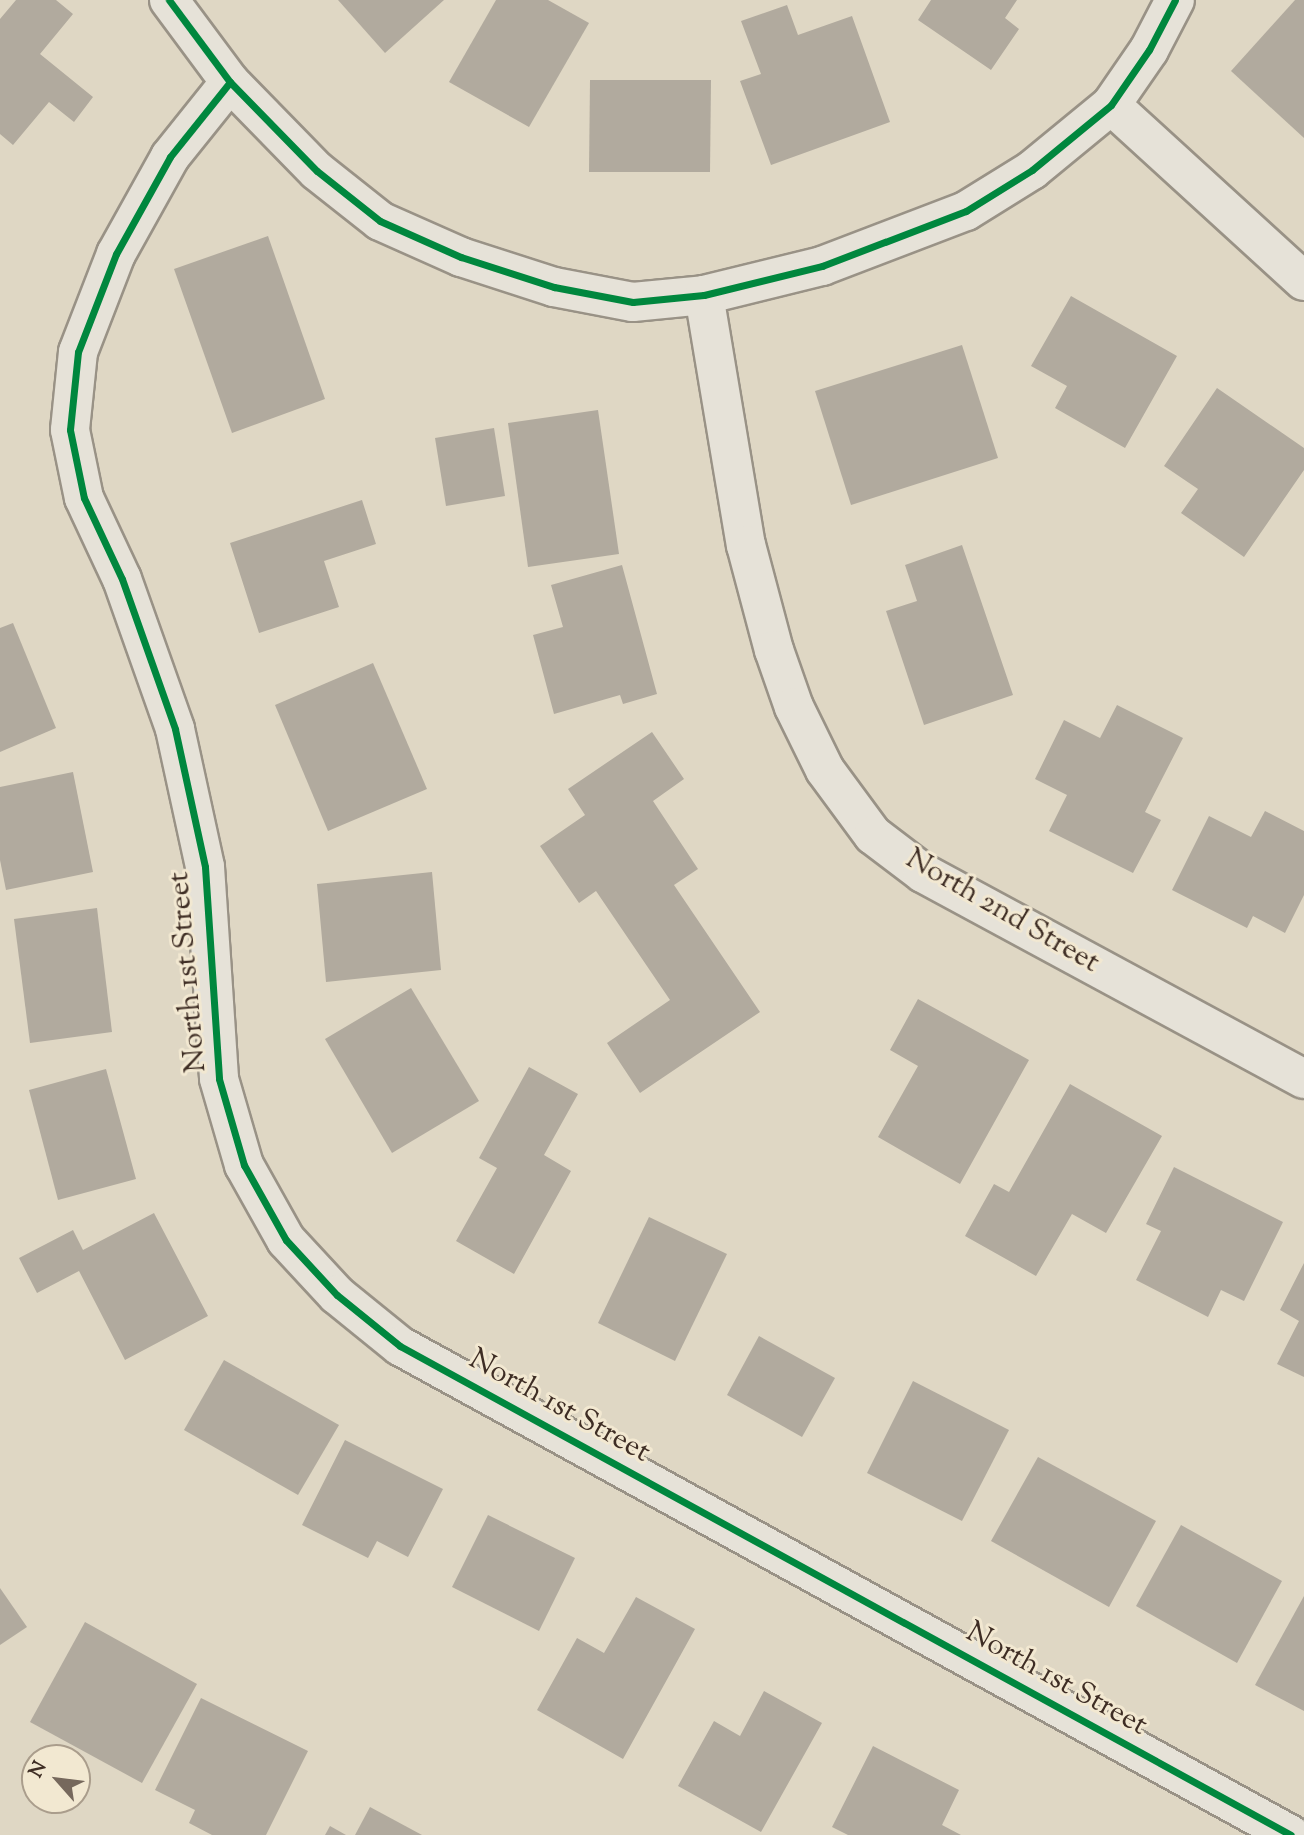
<!DOCTYPE html>
<html>
<head>
<meta charset="utf-8">
<style>
	body { margin:0 }
	#map { position:relative; width:1304px; height:1835px; overflow:hidden; background:#dfd7c4; font-family:"Sorts Mill Goudy",serif }
	div>[style] { position:absolute }
	.building>* { inset:0; background:#b1aa9e }
	.roads { filter:drop-shadow(2px 0 #999286) drop-shadow(-2px 0 #999286) drop-shadow(0 2px #999286) drop-shadow(0 -2px #999286) }
	.minor>* { height:38px; margin:-19px; padding:0 19px; transform-origin:19px; border-radius:19px; background:#e6e2d8 }
	.cycleway>* { height:7px; margin:-3.5px; padding:0 3.5px; transform-origin:3.5px; border-radius:3.5px; background:#00873e }
	span { translate:-50% -50%; white-space:nowrap; text-align:center; line-height:1.15; -webkit-text-stroke:6px #f2e8d1; paint-order:stroke }
	.street-label { font-size:30px; color:#3e2d24 }
	.north { position:absolute; left:21px; top:1744px; width:70px; height:70px; box-sizing:border-box; background:#f2e8d1; border:2px solid #aa9d8c; border-radius:50%; rotate:298deg; font-size:19px; font-weight:700; line-height:28px; text-align:center; color:#3e2d24 }
	.north::after { content:''; display:block; margin:auto; width:24px; height:32px; background:#76685c; clip-path:polygon(50% 0,100% 100%,50% 72%,0 100%) }
</style>
</head>
<body>
<div id="map">
	<div class="building">
		<i style="clip-path:polygon(16px 0,56px 0,73px 14px,40px 54px,93px 97px,74px 122px,49px 102px,13px 145px,0 134px,0 19px)"></i>
		<i style="clip-path:polygon(338px 0,444px 0,385px 53px)"></i>
		<i style="clip-path:polygon(496px 0,548px 0,589px 23px,529px 127px,449px 82px)"></i>
		<i style="clip-path:polygon(931px 0,1017px 0,1005px 18px,1019px 29px,991px 70px,918px 20px)"></i>
		<i style="clip-path:polygon(1295px 0,1304px 0,1304px 138px,1231px 71px)"></i>
		<i style="clip-path:polygon(787px 5px,798px 35px,852px 16px,890px 122px,771px 165px,740px 81px,761px 74px,741px 21px)"></i>
		<i style="clip-path:polygon(590px 80px,711px 80px,710px 172px,589px 172px)"></i>
		<i style="clip-path:polygon(268px 236px,325px 399px,232px 433px,174px 269px)"></i>
		<i style="clip-path:polygon(1071px 296px,1177px 356px,1125px 448px,1055px 408px,1067px 386px,1031px 366px)"></i>
		<i style="clip-path:polygon(962px 345px,998px 458px,851px 505px,815px 391px)"></i>
		<i style="clip-path:polygon(1217px 388px,1304px 448px,1304px 470px,1244px 557px,1181px 513px,1198px 489px,1164px 466px)"></i>
		<i style="clip-path:polygon(598px 410px,619px 554px,528px 567px,508px 423px)"></i>
		<i style="clip-path:polygon(494px 428px,505px 496px,446px 506px,435px 438px)"></i>
		<i style="clip-path:polygon(362px 500px,376px 544px,324px 561px,339px 607px,259px 633px,230px 543px)"></i>
		<i style="clip-path:polygon(962px 545px,1013px 695px,924px 725px,886px 611px,917px 601px,905px 565px)"></i>
		<i style="clip-path:polygon(622px 565px,657px 694px,623px 704px,620px 695px,554px 714px,533px 635px,563px 627px,551px 585px)"></i>
		<i style="clip-path:polygon(13px 623px,56px 728px,0 752px,0 628px)"></i>
		<i style="clip-path:polygon(373px 663px,427px 789px,328px 831px,275px 705px)"></i>
		<i style="clip-path:polygon(1117px 705px,1183px 738px,1145px 812px,1161px 820px,1133px 873px,1049px 831px,1067px 795px,1035px 779px,1064px 720px,1100px 738px)"></i>
		<i style="clip-path:polygon(652px 732px,684px 779px,653px 801px,698px 869px,674px 885px,760px 1012px,640px 1093px,607px 1043px,670px 1000px,596px 891px,579px 903px,540px 846px,585px 815px,568px 789px)"></i>
		<i style="clip-path:polygon(73px 772px,93px 872px,6px 890px,0 860px,0 787px)"></i>
		<i style="clip-path:polygon(1265px 811px,1304px 831px,1304px 895px,1285px 933px,1253px 916px,1247px 928px,1172px 890px,1209px 816px,1251px 837px)"></i>
		<i style="clip-path:polygon(432px 872px,441px 970px,326px 982px,317px 884px)"></i>
		<i style="clip-path:polygon(97px 908px,112px 1032px,30px 1043px,14px 919px)"></i>
		<i style="clip-path:polygon(411px 988px,479px 1101px,392px 1153px,325px 1039px)"></i>
		<i style="clip-path:polygon(918px 999px,1029px 1060px,960px 1184px,878px 1137px,918px 1066px,890px 1050px)"></i>
		<i style="clip-path:polygon(529px 1067px,578px 1094px,544px 1155px,571px 1171px,514px 1274px,456px 1241px,497px 1168px,479px 1158px)"></i>
		<i style="clip-path:polygon(106px 1069px,136px 1179px,58px 1200px,29px 1090px)"></i>
		<i style="clip-path:polygon(1070px 1084px,1162px 1136px,1106px 1233px,1072px 1214px,1036px 1276px,965px 1236px,994px 1184px,1009px 1192px)"></i>
		<i style="clip-path:polygon(1174px 1167px,1283px 1222px,1244px 1301px,1221px 1290px,1208px 1317px,1136px 1280px,1161px 1231px,1146px 1224px)"></i>
		<i style="clip-path:polygon(154px 1213px,208px 1316px,125px 1360px,79px 1271px,37px 1293px,19px 1258px,73px 1230px,83px 1250px)"></i>
		<i style="clip-path:polygon(649px 1217px,727px 1254px,675px 1361px,598px 1323px)"></i>
		<i style="clip-path:polygon(1304px 1263px,1304px 1377px,1277px 1364px,1299px 1321px,1280px 1310px)"></i>
		<i style="clip-path:polygon(759px 1336px,835px 1378px,802px 1437px,727px 1395px)"></i>
		<i style="clip-path:polygon(224px 1360px,339px 1425px,298px 1495px,184px 1430px)"></i>
		<i style="clip-path:polygon(913px 1381px,1009px 1430px,962px 1521px,867px 1473px)"></i>
		<i style="clip-path:polygon(345px 1440px,443px 1489px,408px 1557px,377px 1541px,368px 1558px,302px 1525px)"></i>
		<i style="clip-path:polygon(1038px 1457px,1156px 1521px,1109px 1607px,991px 1541px)"></i>
		<i style="clip-path:polygon(488px 1515px,575px 1558px,539px 1631px,452px 1587px)"></i>
		<i style="clip-path:polygon(1181px 1525px,1282px 1581px,1237px 1663px,1136px 1606px)"></i>
		<i style="clip-path:polygon(0 1588px,27px 1627px,0 1645px)"></i>
		<i style="clip-path:polygon(1304px 1596px,1304px 1711px,1255px 1685px)"></i>
		<i style="clip-path:polygon(636px 1597px,695px 1629px,623px 1759px,537px 1710px,577px 1638px,604px 1653px)"></i>
		<i style="clip-path:polygon(85px 1622px,197px 1684px,142px 1783px,30px 1722px)"></i>
		<i style="clip-path:polygon(764px 1691px,822px 1723px,761px 1832px,678px 1786px,714px 1721px,740px 1736px)"></i>
		<i style="clip-path:polygon(201px 1698px,308px 1751px,266px 1835px,212px 1835px,189px 1823px,195px 1810px,155px 1790px)"></i>
		<i style="clip-path:polygon(873px 1746px,959px 1790px,942px 1825px,961px 1835px,848px 1835px,832px 1827px)"></i>
		<i style="clip-path:polygon(370px 1807px,422px 1835px,355px 1835px)"></i>
		<i style="clip-path:polygon(330px 1826px,346px 1835px,325px 1835px)"></i>
	</div>
	<div class="roads">
		<div class="minor">
			<i style="left:169px;top:0;width:102px;rotate:53.4deg"></i>
			<i style="left:230px;top:82px;width:124px;rotate:45.7deg"></i>
			<i style="left:317px;top:171px;width:80px;rotate:38.4deg"></i>
			<i style="left:380px;top:221px;width:89px;rotate:24deg"></i>
			<i style="left:461px;top:257px;width:98px;rotate:17.9deg"></i>
			<i style="left:554px;top:287px;width:80px;rotate:10.8deg"></i>
			<i style="left:633px;top:302px;width:71px;rotate:-5.6deg"></i>
			<i style="left:704px;top:295px;width:122px;rotate:-13.8deg"></i>
			<i style="left:822px;top:266px;width:154px;rotate:-20.9deg"></i>
			<i style="left:966px;top:211px;width:78px;rotate:-31.8deg"></i>
			<i style="left:1032px;top:170px;width:102px;rotate:-39.4deg"></i>
			<i style="left:1111px;top:105px;width:67px;rotate:-55.4deg"></i>
			<i style="left:1149px;top:50px;width:56px;rotate:-62.5deg"></i>
			<i style="left:230px;top:82px;width:96px;rotate:128.7deg"></i>
			<i style="left:170px;top:157px;width:111px;rotate:119.1deg"></i>
			<i style="left:116px;top:254px;width:105px;rotate:111.2deg"></i>
			<i style="left:78px;top:352px;width:78px;rotate:95.9deg"></i>
			<i style="left:70px;top:430px;width:69px;rotate:78.4deg"></i>
			<i style="left:84px;top:498px;width:89px;rotate:64.9deg"></i>
			<i style="left:122px;top:579px;width:159px;rotate:70.5deg"></i>
			<i style="left:175px;top:729px;width:141px;rotate:77.7deg"></i>
			<i style="left:205px;top:867px;width:212px;rotate:86.2deg"></i>
			<i style="left:219px;top:1079px;width:90px;rotate:73.8deg"></i>
			<i style="left:244px;top:1165px;width:86px;rotate:60.8deg"></i>
			<i style="left:286px;top:1240px;width:75px;rotate:47.2deg"></i>
			<i style="left:337px;top:1295px;width:81px;rotate:39deg"></i>
			<i style="left:400px;top:1346px;width:1016px;rotate:28.76deg"></i>
			<i style="left:1111px;top:105px;width:261px;rotate:42.4deg"></i>
			<i style="left:704px;top:295px;width:254px;rotate:80.5deg"></i>
			<i style="left:746px;top:545px;width:109px;rotate:75.1deg"></i>
			<i style="left:774px;top:650px;width:60px;rotate:70.7deg"></i>
			<i style="left:794px;top:707px;width:70px;rotate:63.8deg"></i>
			<i style="left:825px;top:770px;width:81px;rotate:53.6deg"></i>
			<i style="left:873px;top:835px;width:63px;rotate:37.2deg"></i>
			<i style="left:923px;top:873px;width:433px;rotate:28.4deg"></i>
		</div>
	</div>
	<div class="cycleway">
		<i style="left:169px;top:0;width:102px;rotate:53.4deg"></i>
		<i style="left:230px;top:82px;width:124px;rotate:45.7deg"></i>
		<i style="left:317px;top:171px;width:80px;rotate:38.4deg"></i>
		<i style="left:380px;top:221px;width:89px;rotate:24deg"></i>
		<i style="left:461px;top:257px;width:98px;rotate:17.9deg"></i>
		<i style="left:554px;top:287px;width:80px;rotate:10.8deg"></i>
		<i style="left:633px;top:302px;width:71px;rotate:-5.6deg"></i>
		<i style="left:704px;top:295px;width:122px;rotate:-13.8deg"></i>
		<i style="left:822px;top:266px;width:154px;rotate:-20.9deg"></i>
		<i style="left:966px;top:211px;width:78px;rotate:-31.8deg"></i>
		<i style="left:1032px;top:170px;width:102px;rotate:-39.4deg"></i>
		<i style="left:1111px;top:105px;width:67px;rotate:-55.4deg"></i>
		<i style="left:1149px;top:50px;width:56px;rotate:-62.5deg"></i>
		<i style="left:230px;top:82px;width:96px;rotate:128.7deg"></i>
		<i style="left:170px;top:157px;width:111px;rotate:119.1deg"></i>
		<i style="left:116px;top:254px;width:105px;rotate:111.2deg"></i>
		<i style="left:78px;top:352px;width:78px;rotate:95.9deg"></i>
		<i style="left:70px;top:430px;width:69px;rotate:78.4deg"></i>
		<i style="left:84px;top:498px;width:89px;rotate:64.9deg"></i>
		<i style="left:122px;top:579px;width:159px;rotate:70.5deg"></i>
		<i style="left:175px;top:729px;width:141px;rotate:77.7deg"></i>
		<i style="left:205px;top:867px;width:212px;rotate:86.2deg"></i>
		<i style="left:219px;top:1079px;width:90px;rotate:73.8deg"></i>
		<i style="left:244px;top:1165px;width:86px;rotate:60.8deg"></i>
		<i style="left:286px;top:1240px;width:75px;rotate:47.2deg"></i>
		<i style="left:337px;top:1295px;width:81px;rotate:39deg"></i>
		<i style="left:400px;top:1346px;width:1016px;rotate:28.76deg"></i>
	</div>
	<div class="street-label">
		<span style="left:1002px;top:912px;rotate:30deg">North 2nd Street</span>
		<span style="left:189px;top:972px;rotate:-95deg">North 1st Street</span>
		<span style="left:559px;top:1407px;rotate:29deg">North 1st Street</span>
		<span style="left:1056px;top:1680px;rotate:29deg">North 1st Street</span>
	</div>
	<div class="north">N</div>
</div>
</body>
</html>
